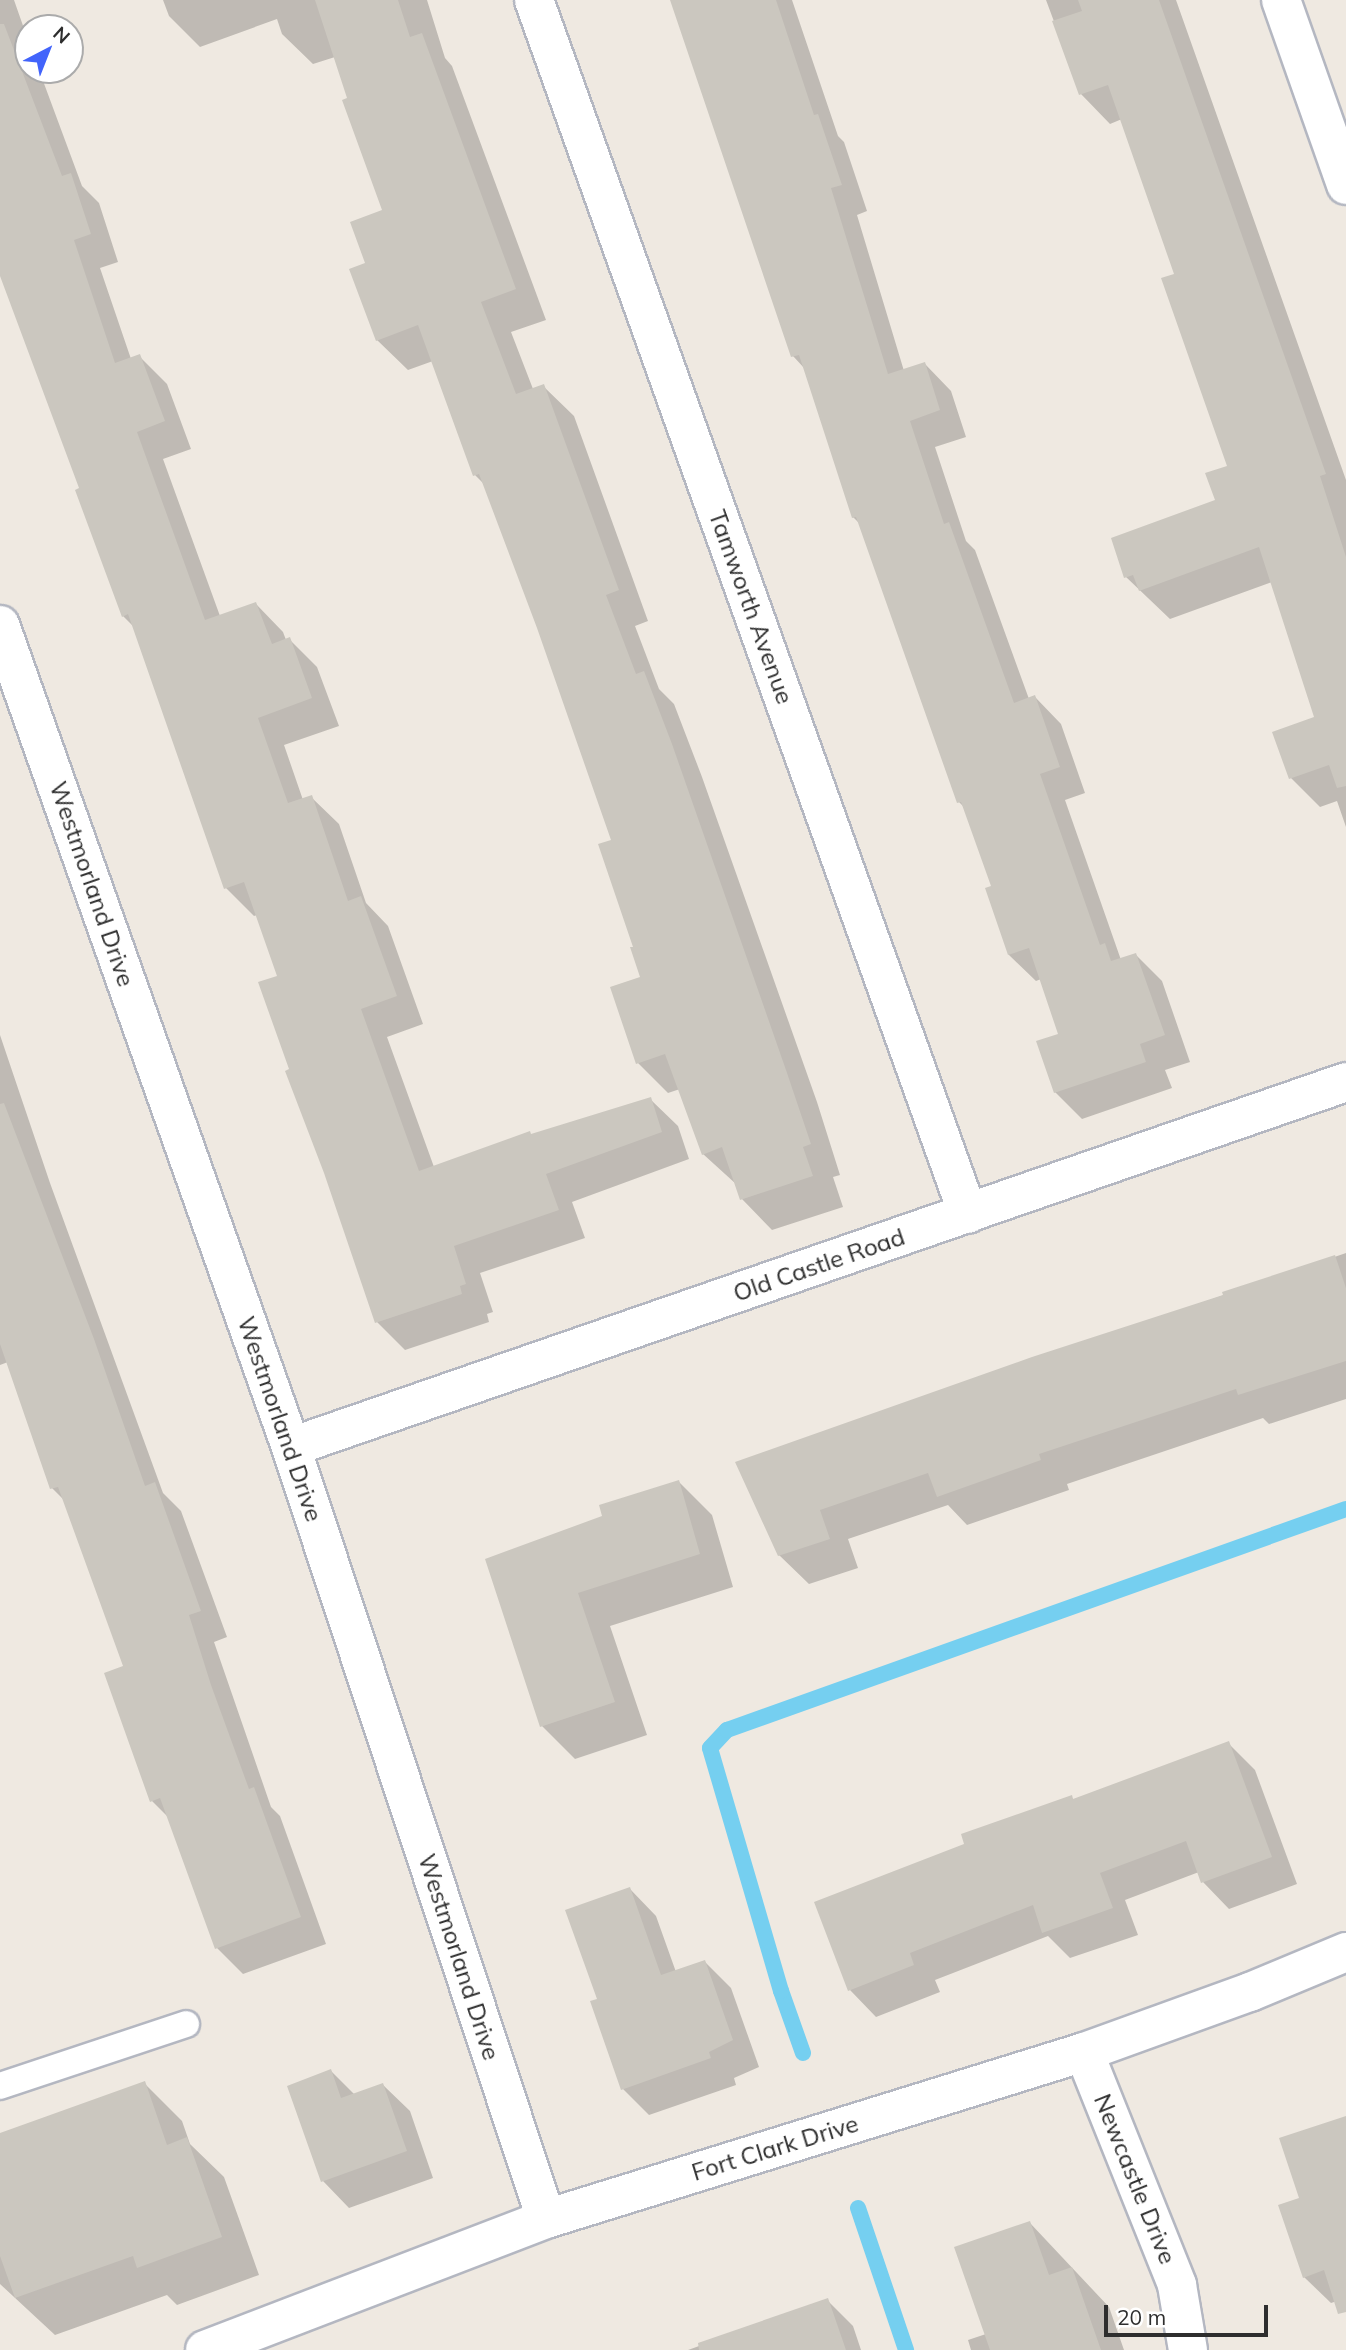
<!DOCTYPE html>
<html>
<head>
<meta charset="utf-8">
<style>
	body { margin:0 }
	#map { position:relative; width:1346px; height:2350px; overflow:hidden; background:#efe9e1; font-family:Mulish,sans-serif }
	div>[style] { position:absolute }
	.shadow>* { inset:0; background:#0003 }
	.stream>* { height:16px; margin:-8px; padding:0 8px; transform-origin:8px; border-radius:8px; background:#75cff0 }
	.building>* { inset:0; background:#cbc7bf }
	.roads { filter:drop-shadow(2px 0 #b4b7c1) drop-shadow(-2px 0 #b4b7c1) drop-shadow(0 2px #b4b7c1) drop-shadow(0 -2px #b4b7c1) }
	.service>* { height:26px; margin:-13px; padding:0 13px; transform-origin:13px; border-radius:13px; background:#fff }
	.minor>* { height:38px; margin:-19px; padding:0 19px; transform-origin:19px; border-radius:19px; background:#fff }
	span { translate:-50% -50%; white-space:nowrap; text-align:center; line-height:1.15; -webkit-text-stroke:5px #fff; paint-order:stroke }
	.street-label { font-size:24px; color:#2e2e2e }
	.north { position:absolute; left:14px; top:14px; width:70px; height:70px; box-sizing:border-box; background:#fff; border:2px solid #ababab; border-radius:50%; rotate:42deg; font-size:19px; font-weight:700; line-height:28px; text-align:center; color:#2e2e2e }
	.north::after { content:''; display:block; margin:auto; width:24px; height:32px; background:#4264fb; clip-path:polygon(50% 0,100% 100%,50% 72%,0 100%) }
	.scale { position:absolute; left:1104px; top:2305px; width:164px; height:32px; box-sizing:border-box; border:4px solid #2e2e2e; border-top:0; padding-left:9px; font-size:21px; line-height:24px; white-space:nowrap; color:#2e2e2e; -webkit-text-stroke:5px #fff; paint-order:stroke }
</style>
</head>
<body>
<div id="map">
	<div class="shadow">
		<i style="clip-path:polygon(0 0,14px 0,28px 40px,28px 70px,39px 70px,82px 186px,99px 203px,118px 262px,100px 268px,131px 359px,139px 356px,167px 384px,191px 449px,163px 459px,220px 616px,256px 604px,283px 632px,286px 640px,289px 639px,317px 667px,339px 726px,284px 745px,303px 800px,311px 797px,339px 824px,366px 903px,388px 926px,423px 1024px,387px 1037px,434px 1167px,650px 1099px,678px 1126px,689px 1159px,572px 1202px,585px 1238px,480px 1273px,493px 1312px,487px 1314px,489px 1322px,405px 1350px,377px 1322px,291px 1070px,279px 977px,257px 915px,254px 916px,226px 888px,134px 627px,123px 616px,81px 489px,0 267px)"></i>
		<i style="clip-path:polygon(163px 0,427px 0,445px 58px,452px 66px,546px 320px,511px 332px,533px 389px,543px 386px,574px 416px,648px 621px,635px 626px,659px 689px,674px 704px,702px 777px,817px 1102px,840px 1175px,833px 1177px,843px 1207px,772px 1230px,742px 1199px,736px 1184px,703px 1154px,680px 1089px,668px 1093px,638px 1063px,642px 978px,613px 841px,539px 628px,485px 485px,475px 475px,433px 361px,408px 370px,377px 340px,367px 264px,384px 211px,335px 57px,313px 64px,282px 34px,277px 19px,200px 47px,169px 16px)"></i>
		<i style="clip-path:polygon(671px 0,792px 0,838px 136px,844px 142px,867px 211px,857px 215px,904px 371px,925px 364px,951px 391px,966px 437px,935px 447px,966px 541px,975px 550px,1029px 699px,1035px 697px,1061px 724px,1085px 793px,1065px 800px,1121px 960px,1136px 955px,1162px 981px,1190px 1062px,1165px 1070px,1172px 1088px,1082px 1119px,1055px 1092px,1060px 1035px,1041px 979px,1036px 981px,1009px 955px,993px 887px,965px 808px,959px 802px,861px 525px,853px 517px,805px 369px,793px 356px)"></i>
		<i style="clip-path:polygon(1046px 0,1176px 0,1346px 480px,1346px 827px,1337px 801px,1320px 807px,1291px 778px,1316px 718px,1272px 582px,1170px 619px,1126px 577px,1113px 539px,1217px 501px,1230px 467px,1176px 275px,1122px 119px,1110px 124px,1081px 94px)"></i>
		<i style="clip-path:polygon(0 1035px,50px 1183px,163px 1493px,181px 1511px,227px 1637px,214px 1642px,271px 1807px,280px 1816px,326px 1944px,243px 1974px,217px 1948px,169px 1818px,152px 1801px,125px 1667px,66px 1502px,52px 1488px,8px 1362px,0 1365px)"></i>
		<i style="clip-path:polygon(1346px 1253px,1346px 1399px,1269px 1424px,1263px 1418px,1067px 1484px,1069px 1490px,967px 1525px,948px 1505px,848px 1539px,858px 1568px,809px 1584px,779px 1555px,737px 1463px)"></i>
		<i style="clip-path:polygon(679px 1482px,712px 1515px,733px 1587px,610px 1626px,647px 1735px,575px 1759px,542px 1726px,487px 1560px,604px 1517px)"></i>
		<i style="clip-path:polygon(1228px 1743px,1255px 1770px,1297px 1884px,1229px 1909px,1203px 1882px,1199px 1872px,1125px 1900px,1138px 1935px,1070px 1958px,1048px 1936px,935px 1980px,940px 1992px,876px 2017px,850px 1990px,966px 1845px,1071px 1797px,1074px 1800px)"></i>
		<i style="clip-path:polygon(630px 1889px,656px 1916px,676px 1972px,705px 1962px,731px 1988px,759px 2067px,734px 2078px,736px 2085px,649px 2115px,623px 2089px,599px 2000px)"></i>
		<i style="clip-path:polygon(331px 2071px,355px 2095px,383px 2085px,410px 2111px,433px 2178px,349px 2208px,323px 2181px)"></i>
		<i style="clip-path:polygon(144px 2083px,182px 2121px,190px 2144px,224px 2177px,259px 2275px,177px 2305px,167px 2295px,55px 2335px,0 2284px,0 2135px)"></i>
		<i style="clip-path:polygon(1346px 2118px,1346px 2298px,1331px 2303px,1304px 2277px,1301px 2199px)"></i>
		<i style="clip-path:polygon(1030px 2223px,1109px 2307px,1124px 2350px,971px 2350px,968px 2340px,986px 2334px)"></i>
		<i style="clip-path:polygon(827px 2300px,853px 2326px,861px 2350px,688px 2350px)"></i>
	</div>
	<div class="stream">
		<i style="left:803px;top:2053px;width:66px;rotate:-109.5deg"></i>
		<i style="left:781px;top:1991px;width:253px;rotate:-106.3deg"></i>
		<i style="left:710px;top:1748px;width:25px;rotate:-47deg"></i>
		<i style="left:727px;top:1730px;width:657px;rotate:-19.65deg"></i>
		<i style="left:858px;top:2208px;width:150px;rotate:71.3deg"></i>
	</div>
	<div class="building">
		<i style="clip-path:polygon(315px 0,398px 0,410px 37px,422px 33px,516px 289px,481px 302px,516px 394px,544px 384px,619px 590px,606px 595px,636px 674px,644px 671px,672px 744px,786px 1070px,811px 1144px,803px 1147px,813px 1176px,740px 1200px,722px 1147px,702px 1155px,665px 1054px,636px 1064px,610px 987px,640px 977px,630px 947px,633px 947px,598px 844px,611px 840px,537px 628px,479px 474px,473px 476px,418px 325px,376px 341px,349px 269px,365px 263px,350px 222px,382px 210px,342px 100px,347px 98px)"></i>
		<i style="clip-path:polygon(670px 0,776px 0,814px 115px,818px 114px,842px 185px,831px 188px,888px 374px,925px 362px,940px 410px,910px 421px,944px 524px,949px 522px,1014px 703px,1035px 695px,1060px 767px,1040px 774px,1100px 945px,1105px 943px,1111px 961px,1136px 953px,1165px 1035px,1140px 1044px,1146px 1062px,1054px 1093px,1036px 1041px,1058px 1034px,1029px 948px,1008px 955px,985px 888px,991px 886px,961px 802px,957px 803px,856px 517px,852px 518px,799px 355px,791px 357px)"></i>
		<i style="clip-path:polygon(1078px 0,1159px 0,1326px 474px,1320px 476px,1346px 557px,1346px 786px,1337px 788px,1329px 765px,1289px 779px,1272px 732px,1314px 717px,1259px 547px,1139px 591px,1133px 575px,1124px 578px,1111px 538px,1215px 500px,1205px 473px,1227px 466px,1161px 278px,1174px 274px,1108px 85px,1079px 95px,1052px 21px,1082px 11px)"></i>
		<i style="clip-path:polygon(0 24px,4px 24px,62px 176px,71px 173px,91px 234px,74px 240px,115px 363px,140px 354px,165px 421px,137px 432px,205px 620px,256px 602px,272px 644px,290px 637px,312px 698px,258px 718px,288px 803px,312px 795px,348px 901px,361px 896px,397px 996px,361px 1009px,419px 1171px,530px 1131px,531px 1134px,651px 1097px,662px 1132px,546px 1174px,559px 1210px,454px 1246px,466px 1284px,460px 1286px,462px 1294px,375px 1323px,324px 1173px,285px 1071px,289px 1069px,258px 982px,277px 976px,244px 882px,224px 889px,128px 614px,122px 617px,75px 490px,79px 488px,0 276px)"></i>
		<i style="clip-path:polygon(4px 1103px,94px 1339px,145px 1486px,155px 1482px,201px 1611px,189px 1615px,211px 1685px,249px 1789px,254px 1787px,301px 1917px,215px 1949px,160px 1798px,150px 1802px,104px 1673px,123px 1666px,58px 1487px,50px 1489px,0 1344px,0 1104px)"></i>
		<i style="clip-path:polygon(1335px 1255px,1346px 1288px,1346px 1361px,1238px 1395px,1236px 1389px,1039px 1454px,1041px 1460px,937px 1497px,928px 1473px,820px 1510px,830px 1539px,778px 1556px,735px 1462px,1032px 1357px,1223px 1295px,1222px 1292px)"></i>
		<i style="clip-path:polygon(679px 1480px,700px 1554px,578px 1593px,615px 1702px,540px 1727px,485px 1559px,602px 1516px,599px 1505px)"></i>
		<i style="clip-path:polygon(1229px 1741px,1272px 1857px,1201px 1883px,1186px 1841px,1100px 1873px,1113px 1908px,1042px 1933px,1033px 1905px,910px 1953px,914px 1965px,848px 1991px,814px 1902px,964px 1844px,961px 1834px,1072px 1795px,1073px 1799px)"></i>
		<i style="clip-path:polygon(630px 1887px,661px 1975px,705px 1960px,733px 2040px,709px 2052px,711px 2058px,621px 2090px,590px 2001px,597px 1999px,565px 1910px)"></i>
		<i style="clip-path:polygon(331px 2069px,341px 2098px,383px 2083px,407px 2151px,321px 2182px,287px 2086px)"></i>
		<i style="clip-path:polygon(145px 2081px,167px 2145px,187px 2137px,222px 2237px,137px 2268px,133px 2256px,15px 2298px,0 2256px,0 2133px)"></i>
		<i style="clip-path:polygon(1346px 2116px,1346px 2312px,1338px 2314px,1324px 2270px,1303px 2278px,1278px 2205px,1299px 2198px,1279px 2138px)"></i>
		<i style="clip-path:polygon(1030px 2221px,1049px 2275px,1072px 2267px,1101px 2350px,990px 2350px,954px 2247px)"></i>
		<i style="clip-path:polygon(828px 2298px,846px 2350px,699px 2350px,698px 2343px)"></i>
	</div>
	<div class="roads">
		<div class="service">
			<i style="left:0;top:2086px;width:196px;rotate:-18.4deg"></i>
		</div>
		<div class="minor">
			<i style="left:534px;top:0;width:1289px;rotate:70.33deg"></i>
			<i style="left:1281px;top:0;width:196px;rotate:70.6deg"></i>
			<i style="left:0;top:625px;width:872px;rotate:70.51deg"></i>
			<i style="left:291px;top:1447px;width:813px;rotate:71.72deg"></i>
			<i style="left:291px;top:1447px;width:1116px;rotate:-19.08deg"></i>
			<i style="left:1084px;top:2052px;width:251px;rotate:68.2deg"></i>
			<i style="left:1177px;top:2285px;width:66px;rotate:80.4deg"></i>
			<i style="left:205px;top:2350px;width:365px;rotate:-21deg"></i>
			<i style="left:546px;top:2219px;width:563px;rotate:-17.24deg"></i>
			<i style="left:1084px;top:2052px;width:177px;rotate:-19.9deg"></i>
			<i style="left:1250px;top:1992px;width:104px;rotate:-22.6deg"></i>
		</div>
	</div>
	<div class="street-label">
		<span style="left:751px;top:607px;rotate:70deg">Tamworth Avenue</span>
		<span style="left:92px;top:884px;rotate:71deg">Westmorland Drive</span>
		<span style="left:819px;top:1265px;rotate:-19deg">Old Castle Road</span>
		<span style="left:280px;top:1419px;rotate:71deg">Westmorland Drive</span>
		<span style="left:459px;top:1957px;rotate:72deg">Westmorland Drive</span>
		<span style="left:775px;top:2148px;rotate:-17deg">Fort Clark Drive</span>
		<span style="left:1135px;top:2179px;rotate:68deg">Newcastle Drive</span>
	</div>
	<div class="north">N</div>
	<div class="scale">20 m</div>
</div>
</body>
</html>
